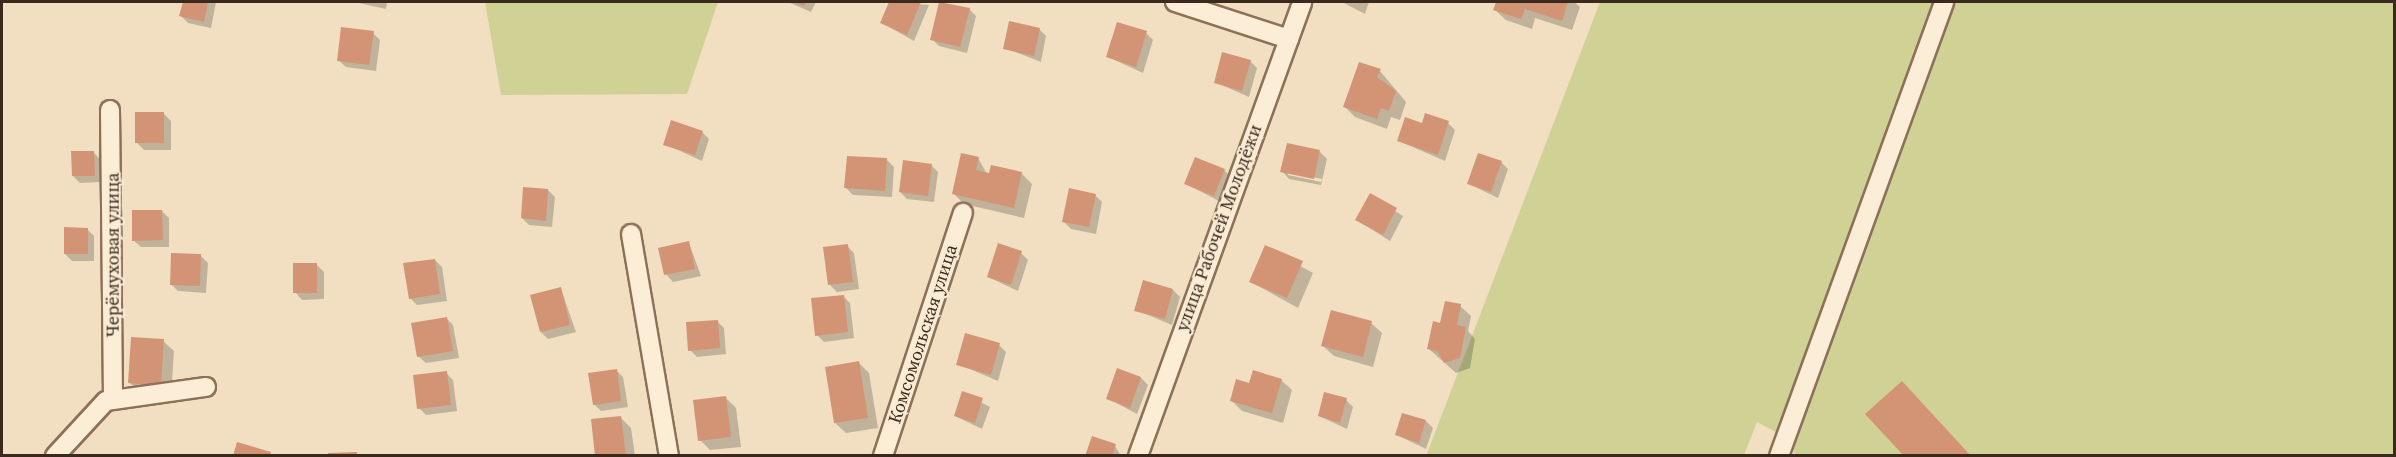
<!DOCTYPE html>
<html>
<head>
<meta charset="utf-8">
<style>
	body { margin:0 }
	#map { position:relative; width:2396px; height:457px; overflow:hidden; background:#f2dfc2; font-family:"Source Serif 4",serif }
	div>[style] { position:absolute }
	.green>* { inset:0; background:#cfd195 }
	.shadow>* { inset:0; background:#0003 }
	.building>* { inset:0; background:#d39475 }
	.roads { filter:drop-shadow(2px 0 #8d7058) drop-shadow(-2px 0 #8d7058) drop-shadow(0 2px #8d7058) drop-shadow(0 -2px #8d7058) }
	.minor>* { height:18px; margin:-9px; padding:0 9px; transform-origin:9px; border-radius:9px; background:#fbedd6 }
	span { translate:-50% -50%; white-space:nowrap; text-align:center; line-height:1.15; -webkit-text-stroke:4.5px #f8ead3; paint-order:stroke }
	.street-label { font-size:18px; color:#3c291d }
	.frame { position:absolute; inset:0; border:3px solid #3c291d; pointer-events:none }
</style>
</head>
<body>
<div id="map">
	<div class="green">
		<i style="clip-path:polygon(485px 2px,718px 2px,687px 94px,501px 95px)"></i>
		<i style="clip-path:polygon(1600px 2px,2394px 2px,2394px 455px,1796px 455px,1788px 439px,1757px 422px,1744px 455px,1426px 456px)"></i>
	</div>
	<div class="shadow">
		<i style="clip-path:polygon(184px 2px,216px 2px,211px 28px,188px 23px,181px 16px)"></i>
		<i style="clip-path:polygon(354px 2px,387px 2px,386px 9px)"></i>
		<i style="clip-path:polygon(788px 2px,816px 2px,811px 12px)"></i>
		<i style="clip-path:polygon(891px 2px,929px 5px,914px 41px,882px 23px)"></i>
		<i style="clip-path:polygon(1342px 2px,1369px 2px,1365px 14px)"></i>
		<i style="clip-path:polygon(1498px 2px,1574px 2px,1580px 7px,1572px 30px,1535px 18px,1532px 29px,1506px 20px,1495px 10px)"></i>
		<i style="clip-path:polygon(969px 9px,976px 16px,967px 53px,939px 46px,932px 39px)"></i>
		<i style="clip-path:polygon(1039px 29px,1046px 36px,1041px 62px,1005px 48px)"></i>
		<i style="clip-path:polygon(373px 33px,380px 40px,376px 71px,346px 67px,338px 60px)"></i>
		<i style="clip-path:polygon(1146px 33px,1153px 40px,1143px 73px,1108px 57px)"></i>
		<i style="clip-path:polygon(1250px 61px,1257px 68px,1249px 97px,1215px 82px)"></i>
		<i style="clip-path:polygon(1380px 71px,1406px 102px,1400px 120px,1391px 117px,1387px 129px,1355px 117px,1345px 107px)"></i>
		<i style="clip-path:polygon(164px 114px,171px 121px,171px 150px,144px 150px,137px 143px)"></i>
		<i style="clip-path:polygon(1448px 123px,1455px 130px,1445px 161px,1399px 141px,1423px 125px)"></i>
		<i style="clip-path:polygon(702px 132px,709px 139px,702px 161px,665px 144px)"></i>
		<i style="clip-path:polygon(93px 152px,100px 159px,101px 182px,80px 183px,73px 176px)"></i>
		<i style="clip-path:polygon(evenodd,1320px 152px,1327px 159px,1321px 185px,1289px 179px,1282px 171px,1320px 152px,1288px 172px,1322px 179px,1321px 182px,1288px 175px,1288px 172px)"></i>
		<i style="clip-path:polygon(978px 158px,987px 174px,1021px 173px,1032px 184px,1024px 218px,964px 204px,954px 194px)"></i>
		<i style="clip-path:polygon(887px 160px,894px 167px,892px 197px,853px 195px,846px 188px)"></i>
		<i style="clip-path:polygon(1501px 162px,1508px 169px,1498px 198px,1469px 184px)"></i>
		<i style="clip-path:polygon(931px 165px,938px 172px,934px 202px,907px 199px,900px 192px)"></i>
		<i style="clip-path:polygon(1224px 170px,1231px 177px,1221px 202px,1186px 184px)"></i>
		<i style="clip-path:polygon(548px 190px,555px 197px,552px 227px,529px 225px,522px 218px)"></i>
		<i style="clip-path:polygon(1095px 195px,1102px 202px,1096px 234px,1071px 229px,1064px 222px)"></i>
		<i style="clip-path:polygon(1370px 195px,1403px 216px,1390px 241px,1357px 220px)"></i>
		<i style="clip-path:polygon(162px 211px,169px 218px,169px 247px,141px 247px,133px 240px)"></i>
		<i style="clip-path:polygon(87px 229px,94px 236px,94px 261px,72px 261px,65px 254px)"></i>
		<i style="clip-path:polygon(689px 243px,701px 276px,673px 282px,666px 274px)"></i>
		<i style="clip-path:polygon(847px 246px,854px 253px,859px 289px,837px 292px,830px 285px)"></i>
		<i style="clip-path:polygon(1266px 247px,1313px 273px,1298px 308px,1251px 282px)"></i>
		<i style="clip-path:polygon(1021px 253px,1028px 260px,1018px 291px,988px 277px)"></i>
		<i style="clip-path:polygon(201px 256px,208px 263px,206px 293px,178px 291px,171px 284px)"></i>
		<i style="clip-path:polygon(435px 260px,442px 267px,447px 301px,417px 305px,410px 298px)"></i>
		<i style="clip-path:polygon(317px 265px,324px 272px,324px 299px,302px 300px,295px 292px)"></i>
		<i style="clip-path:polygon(561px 289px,576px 332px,548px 339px,541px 332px)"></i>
		<i style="clip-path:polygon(1173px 290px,1180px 297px,1172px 325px,1136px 310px)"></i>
		<i style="clip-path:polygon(843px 296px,850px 303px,854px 338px,824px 342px,817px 335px)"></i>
		<i style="clip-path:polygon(1460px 306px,1471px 316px,1468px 331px,1475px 339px,1470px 368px,1456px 373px,1429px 349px)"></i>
		<i style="clip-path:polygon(446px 318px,453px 325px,459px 358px,426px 363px,418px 356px)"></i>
		<i style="clip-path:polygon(717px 321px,724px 328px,726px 354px,697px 357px,690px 350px)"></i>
		<i style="clip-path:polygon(1371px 323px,1382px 333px,1373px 367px,1334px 356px,1323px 346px)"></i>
		<i style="clip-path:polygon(163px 341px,174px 351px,171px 396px,140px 393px,130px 383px)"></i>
		<i style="clip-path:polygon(999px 345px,1006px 352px,998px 381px,958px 364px)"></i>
		<i style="clip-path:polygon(859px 363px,869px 373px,878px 428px,846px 433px,835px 423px)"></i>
		<i style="clip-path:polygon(616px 370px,623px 377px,628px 407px,601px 411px,594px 404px)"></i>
		<i style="clip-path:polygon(446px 373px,453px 380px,457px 411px,426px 415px,419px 408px)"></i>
		<i style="clip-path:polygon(1141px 378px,1148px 385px,1137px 414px,1107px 398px)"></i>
		<i style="clip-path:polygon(1281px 380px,1292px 390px,1283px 423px,1242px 411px,1232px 401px,1250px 385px)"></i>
		<i style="clip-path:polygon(963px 393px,990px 407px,982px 429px,955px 416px)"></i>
		<i style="clip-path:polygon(725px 397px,736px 408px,741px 447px,710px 450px,700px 440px)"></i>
		<i style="clip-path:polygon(1346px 400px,1353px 407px,1347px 429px,1319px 416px)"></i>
		<i style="clip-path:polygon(621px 418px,631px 428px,635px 456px,597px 456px)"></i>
		<i style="clip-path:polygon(1426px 421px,1433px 428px,1426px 449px,1397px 435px)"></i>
		<i style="clip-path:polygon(1115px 446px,1121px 456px,1086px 456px)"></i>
	</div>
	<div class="building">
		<i style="clip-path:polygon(183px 2px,208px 2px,204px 22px,179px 16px)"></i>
		<i style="clip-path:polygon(793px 2px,806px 2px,804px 6px)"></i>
		<i style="clip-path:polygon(889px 2px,921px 2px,907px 35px,880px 23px)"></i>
		<i style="clip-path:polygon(939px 2px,970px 8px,960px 47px,930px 40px)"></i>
		<i style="clip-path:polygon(1496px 2px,1568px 2px,1562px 21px,1525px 9px,1521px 19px,1493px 10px)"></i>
		<i style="clip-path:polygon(1009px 21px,1040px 28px,1034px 56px,1003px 49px)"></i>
		<i style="clip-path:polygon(1117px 22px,1147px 31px,1136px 67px,1106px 57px)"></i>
		<i style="clip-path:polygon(341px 27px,374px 31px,369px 65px,337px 61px)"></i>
		<i style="clip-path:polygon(1222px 52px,1251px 60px,1242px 91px,1214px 83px)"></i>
		<i style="clip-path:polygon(1359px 62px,1381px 69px,1377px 77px,1396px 91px,1389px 111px,1381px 108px,1377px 119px,1343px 107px)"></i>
		<i style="clip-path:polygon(135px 112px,164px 112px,164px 143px,135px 143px)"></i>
		<i style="clip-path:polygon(1425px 113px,1449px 121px,1438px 155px,1397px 141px,1405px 117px,1422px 123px)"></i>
		<i style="clip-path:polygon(671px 120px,703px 131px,695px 155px,663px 145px)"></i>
		<i style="clip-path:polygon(1287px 143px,1320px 150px,1314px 179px,1280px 172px)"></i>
		<i style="clip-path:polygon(71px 151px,94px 151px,95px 176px,72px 176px)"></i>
		<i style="clip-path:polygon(961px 153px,979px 157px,976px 170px,989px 173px,991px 165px,1022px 172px,1014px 208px,952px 194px)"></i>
		<i style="clip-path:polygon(1478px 153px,1502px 161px,1491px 192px,1467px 184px)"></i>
		<i style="clip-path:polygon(847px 156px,887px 158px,885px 191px,844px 188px)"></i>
		<i style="clip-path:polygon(1195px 157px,1225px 169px,1214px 196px,1184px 184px)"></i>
		<i style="clip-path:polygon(903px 160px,932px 164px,928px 196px,899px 192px)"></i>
		<i style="clip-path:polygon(523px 187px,548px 189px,546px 221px,521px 218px)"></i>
		<i style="clip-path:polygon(1069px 188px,1096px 194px,1089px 227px,1062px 222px)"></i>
		<i style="clip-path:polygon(1370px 193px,1397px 208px,1383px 235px,1355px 220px)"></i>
		<i style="clip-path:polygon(132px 210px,162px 210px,163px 240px,132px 241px)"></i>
		<i style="clip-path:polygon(64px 227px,88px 228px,88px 254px,64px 254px)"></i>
		<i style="clip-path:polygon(689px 241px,695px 269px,664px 275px,658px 248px)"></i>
		<i style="clip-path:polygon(998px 243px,1022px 251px,1011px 285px,987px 277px)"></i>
		<i style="clip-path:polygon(848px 244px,853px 282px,828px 285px,823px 247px)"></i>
		<i style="clip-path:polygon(1265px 245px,1303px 261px,1287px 298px,1249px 282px)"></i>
		<i style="clip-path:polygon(171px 253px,201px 254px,200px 286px,170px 285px)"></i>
		<i style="clip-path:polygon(435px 259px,440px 294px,409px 299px,403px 263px)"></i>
		<i style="clip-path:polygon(293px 263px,317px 263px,317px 293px,293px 293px)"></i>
		<i style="clip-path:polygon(1143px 280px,1173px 289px,1165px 319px,1134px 311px)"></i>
		<i style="clip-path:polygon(561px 287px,570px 325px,540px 332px,530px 295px)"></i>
		<i style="clip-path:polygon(844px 295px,848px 332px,815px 336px,811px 298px)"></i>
		<i style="clip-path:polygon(1445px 301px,1461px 304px,1457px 325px,1466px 327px,1460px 358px,1444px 363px,1437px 351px,1427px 349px,1433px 321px,1440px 323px)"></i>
		<i style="clip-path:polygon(1331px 310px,1372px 321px,1363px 357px,1321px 346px)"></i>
		<i style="clip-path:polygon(447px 317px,453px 351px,417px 357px,411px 323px)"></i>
		<i style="clip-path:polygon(718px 320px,720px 348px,688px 351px,686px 322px)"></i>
		<i style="clip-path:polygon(965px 333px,1000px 343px,991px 375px,956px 365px)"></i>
		<i style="clip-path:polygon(131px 337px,164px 339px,161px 386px,128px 383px)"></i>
		<i style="clip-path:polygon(859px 361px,868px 418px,834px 423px,825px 367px)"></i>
		<i style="clip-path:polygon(1117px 368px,1141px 377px,1130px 408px,1106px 399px)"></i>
		<i style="clip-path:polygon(617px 369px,621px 401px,593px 405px,588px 373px)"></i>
		<i style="clip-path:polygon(1253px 370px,1282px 379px,1272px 413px,1230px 401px,1236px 379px,1249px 383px)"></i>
		<i style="clip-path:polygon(447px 371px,451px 405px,417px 409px,413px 375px)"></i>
		<i style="clip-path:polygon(1902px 381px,1971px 456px,1904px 456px,1865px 414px)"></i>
		<i style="clip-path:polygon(962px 391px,983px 398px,975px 423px,954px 416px)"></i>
		<i style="clip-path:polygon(1324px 392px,1347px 398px,1340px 423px,1318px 416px)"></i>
		<i style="clip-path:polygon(726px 396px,731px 437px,698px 441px,693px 400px)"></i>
		<i style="clip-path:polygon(1402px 413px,1426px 420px,1419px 443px,1395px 435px)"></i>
		<i style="clip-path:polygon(621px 416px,626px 456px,595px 456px,591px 419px)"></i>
		<i style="clip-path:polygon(1092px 436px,1116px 444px,1112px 456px,1085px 456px)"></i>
		<i style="clip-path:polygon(237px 442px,271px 452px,270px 456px,233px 456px)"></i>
		<i style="clip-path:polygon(357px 452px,357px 456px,328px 456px,328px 453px)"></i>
	</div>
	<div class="roads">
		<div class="minor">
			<i style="left:1175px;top:2px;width:120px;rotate:18deg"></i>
			<i style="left:110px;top:110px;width:289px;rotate:89.4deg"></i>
			<i style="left:631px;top:234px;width:225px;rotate:80.3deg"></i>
			<i style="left:55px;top:456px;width:75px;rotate:-47.2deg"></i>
			<i style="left:106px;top:401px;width:101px;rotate:-8deg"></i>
			<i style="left:883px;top:456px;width:256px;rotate:-71.8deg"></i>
			<i style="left:1138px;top:456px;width:483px;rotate:-70.1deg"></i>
			<i style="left:1779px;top:456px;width:483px;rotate:-70deg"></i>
		</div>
	</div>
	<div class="street-label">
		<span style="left:1219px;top:228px;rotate:-70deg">улица Рабочей Молодёжи</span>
		<span style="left:113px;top:255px;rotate:-90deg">Черёмуховая улица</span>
		<span style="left:923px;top:334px;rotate:-72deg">Комсомольская улица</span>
	</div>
	<div class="frame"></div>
</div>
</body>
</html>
